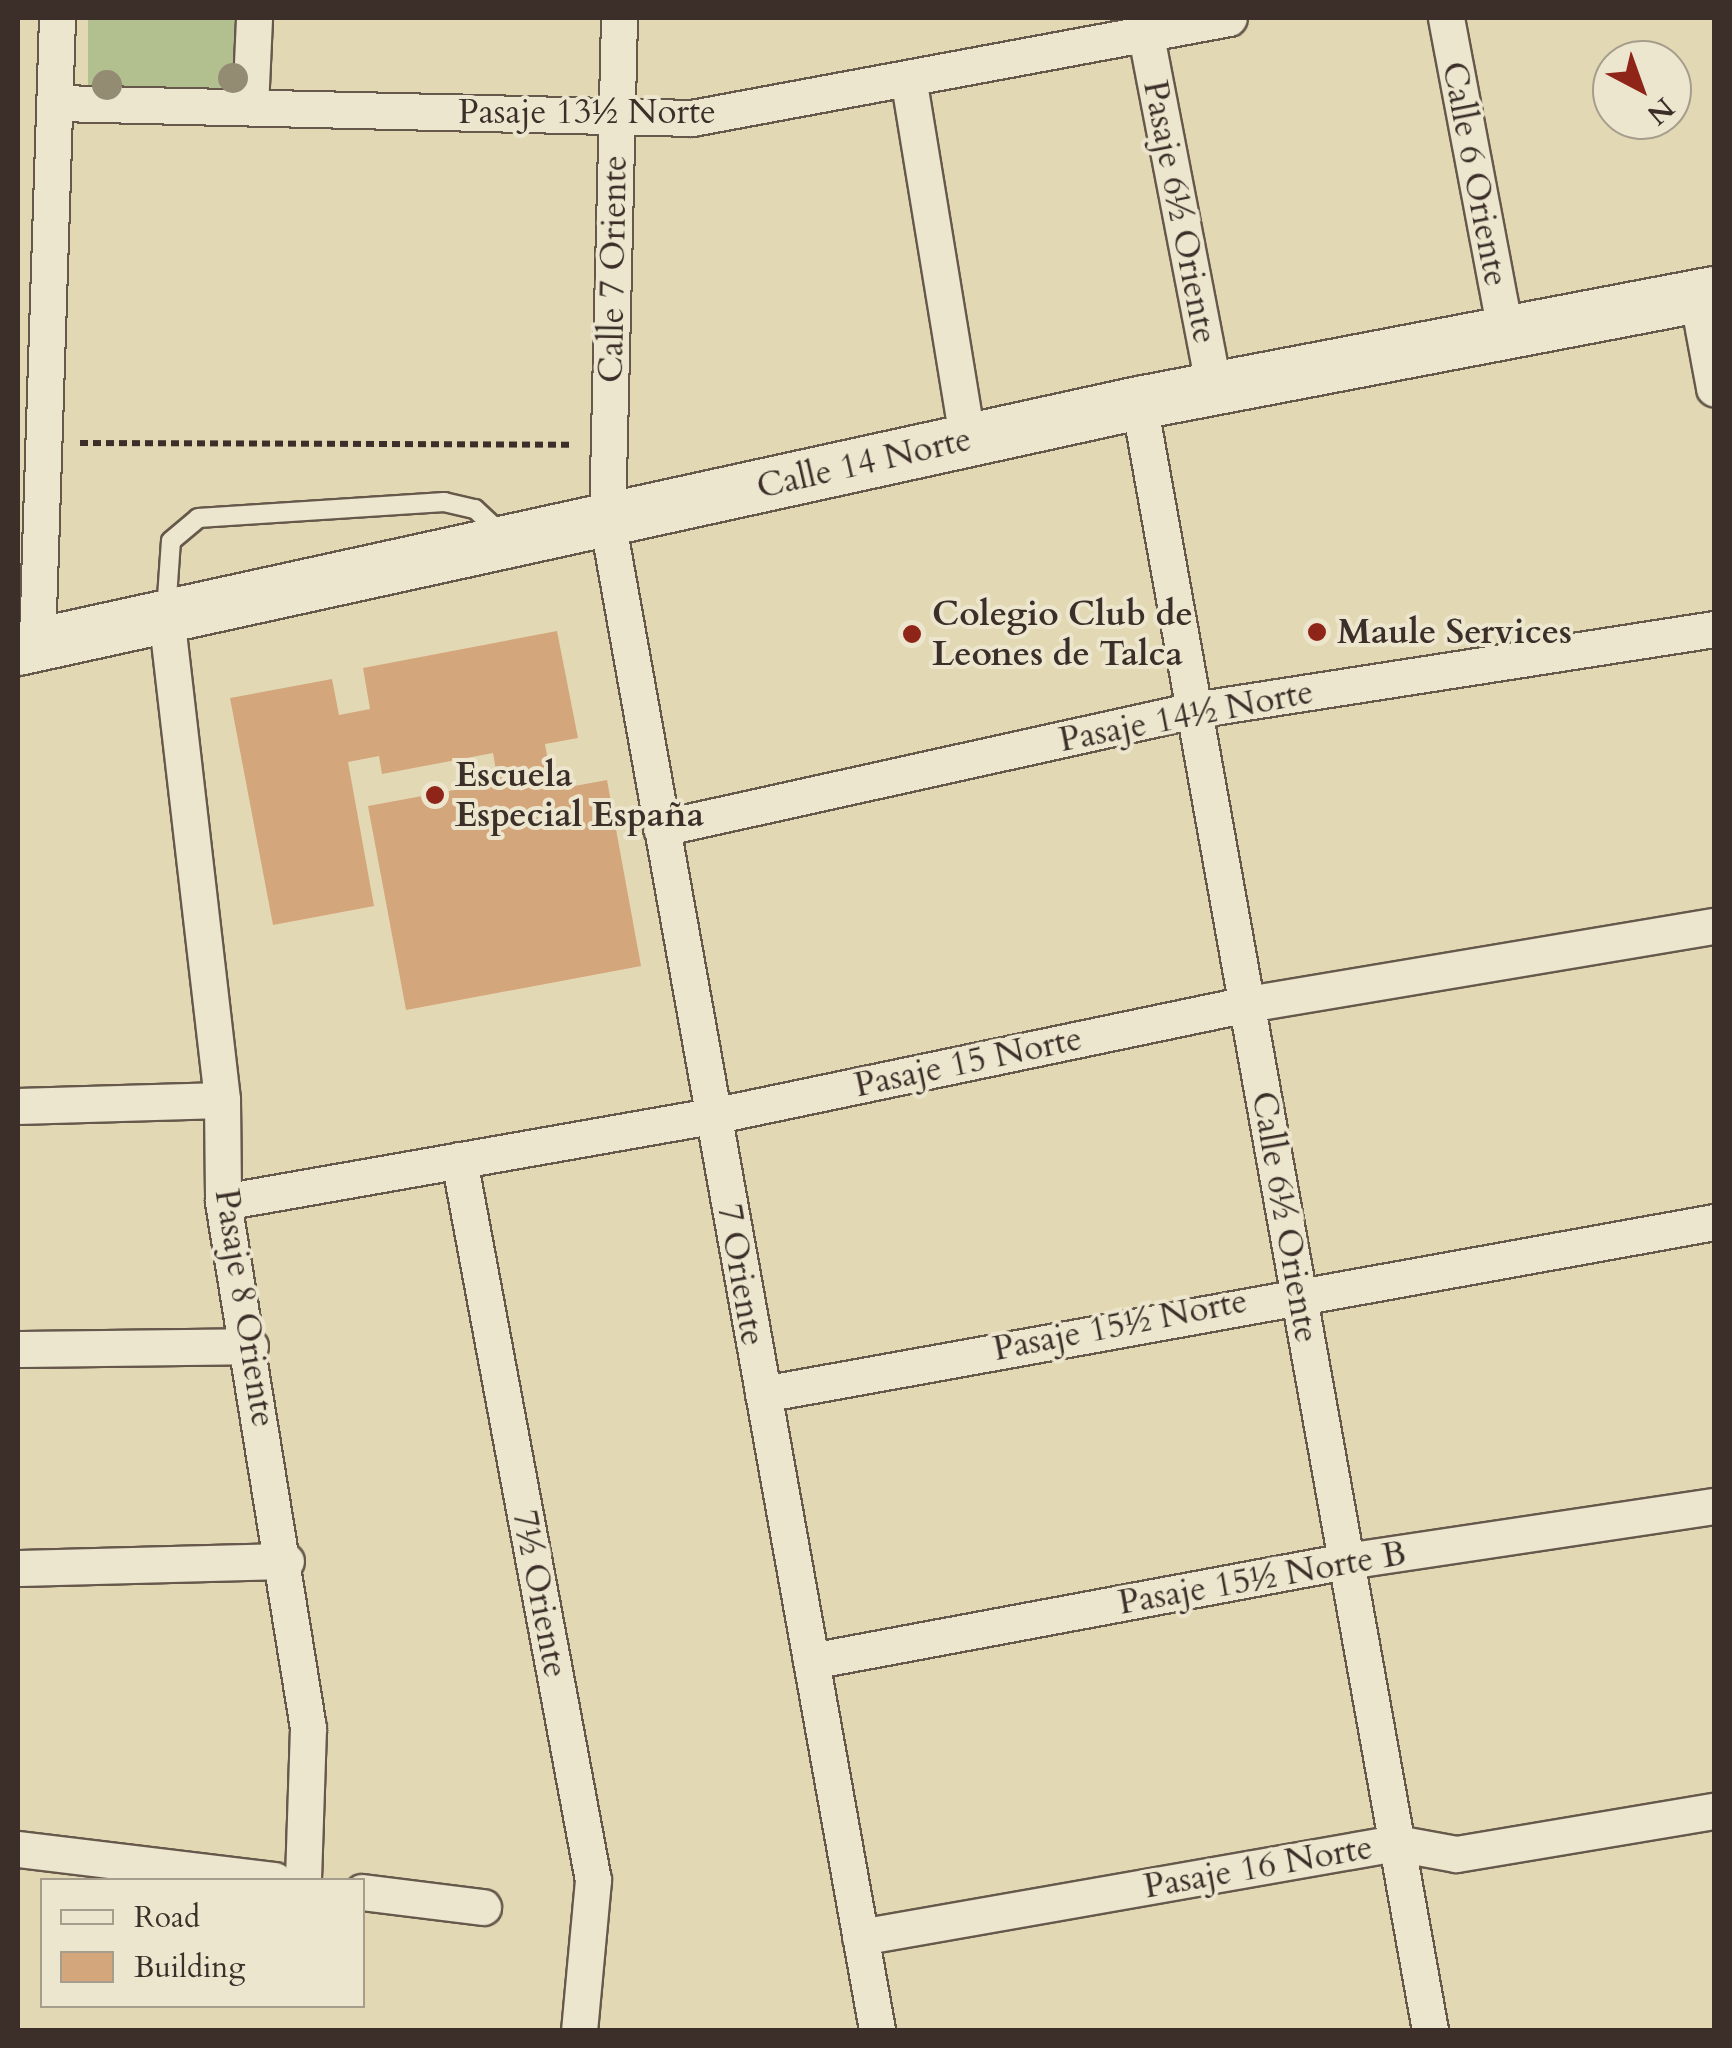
<!DOCTYPE html>
<html>
<head>
<meta charset="utf-8">
<style>
	body { margin:0 }
	#map { position:relative; width:1732px; height:2048px; overflow:hidden; background:#e3d8b4; font-family:Cardo,serif }
	div>[style] { position:absolute }
	.green>* { inset:0; background:#b2bf8f }
	.building>* { inset:0; background:#d4a67c }
	.path>* { height:6px; margin-top:-3px; transform-origin:0; background:repeating-linear-gradient(90deg,#3c2f29 0 8px,transparent 0 13px) }
	.roads { filter:drop-shadow(2px 0 #66594c) drop-shadow(-2px 0 #66594c) drop-shadow(0 2px #66594c) drop-shadow(0 -2px #66594c) }
	.lane>* { height:18px; margin:-9px; padding:0 9px; transform-origin:9px; border-radius:9px; background:#ede6ce }
	.street>* { height:35px; margin:-17.5px; padding:0 17.5px; transform-origin:17.5px; border-radius:17.5px; background:#ede6ce }
	.secondary>* { height:52px; margin:-26px; padding:0 26px; transform-origin:26px; border-radius:26px; background:#ede6ce }
	.trees>* { width:30px; height:30px; margin:-15px; border-radius:50%; background:#948b73 }
	.dots>* { width:28px; height:28px; translate:-50% -50%; box-sizing:border-box; border:5px solid #ede6ce; border-radius:50% }
	span { translate:-50% -50%; white-space:nowrap; text-align:center; line-height:1.15; -webkit-text-stroke:8px #ede6ce; paint-order:stroke }
	.street-label { font-size:35px; color:#3c2f29 }
	.poi-label { font-size:35px; color:#3c2f29; font-weight:700 }
	.left { translate:0 -50%; text-align:left }
	.frame { position:absolute; inset:0; border:20px solid #3c2f29; pointer-events:none }
	.legend { position:absolute; left:40px; top:1878px; width:325px; height:130px; box-sizing:border-box; background:#ede6ce; border:2px solid #a69d8c; margin:0; padding:12px 18px; list-style:none; font-size:30px; color:#3c2f29 }
	.legend li { display:flex; align-items:center; gap:20px; height:50px }
	.legend b { width:50px; border:2px solid #a69d8c }
	.north { position:absolute; left:1592px; top:40px; width:100px; height:100px; box-sizing:border-box; background:#ede6ce; border:2px solid #a69d8c; border-radius:50%; rotate:139deg; font-size:28px; font-weight:700; line-height:40px; text-align:center; color:#3c2f29 }
	.north::after { content:''; display:block; margin:auto; width:35px; height:45px; background:#8f2418; clip-path:polygon(50% 0,100% 100%,50% 72%,0 100%) }
</style>
</head>
<body>
<div id="map">
	<div class="green">
		<i style="clip-path:polygon(88px 18px,257px 18px,253px 88px,88px 88px)"></i>
	</div>
	<div class="building">
		<i style="clip-path:polygon(557px 631px,578px 738px,545px 744px,553px 790px,607px 780px,641px 966px,406px 1010px,368px 806px,498px 782px,493px 753px,382px 774px,379px 756px,348px 762px,374px 906px,273px 925px,230px 698px,332px 679px,339px 715px,370px 709px,363px 668px)"></i>
	</div>
	<div class="path">
		<i style="left:80px;top:443px;width:493px;rotate:0.2deg"></i>
	</div>
	<div class="roads">
		<div class="lane">
			<i style="left:166px;top:612px;width:71px;rotate:-86deg"></i>
			<i style="left:171px;top:541px;width:35px;rotate:-40deg"></i>
			<i style="left:198px;top:518px;width:247px;rotate:-3.7deg"></i>
			<i style="left:444px;top:502px;width:32px;rotate:13deg"></i>
			<i style="left:475px;top:509px;width:41px;rotate:43deg"></i>
		</div>
		<div class="street">
			<i style="left:619px;top:18px;width:502px;rotate:91.37deg"></i>
			<i style="left:607px;top:520px;width:1534px;rotate:79.86deg"></i>
			<i style="left:1446px;top:18px;width:318px;rotate:79.3deg"></i>
			<i style="left:1146px;top:36px;width:359px;rotate:79.1deg"></i>
			<i style="left:909px;top:83px;width:361px;rotate:80.7deg"></i>
			<i style="left:57px;top:103px;width:635px;rotate:1.35deg"></i>
			<i style="left:692px;top:118px;width:546px;rotate:-10.55deg"></i>
			<i style="left:250px;top:107px;width:89px;rotate:-87.4deg"></i>
			<i style="left:1697px;top:296px;width:94px;rotate:79.5deg"></i>
			<i style="left:1139px;top:403px;width:1653px;rotate:79.86deg"></i>
			<i style="left:166px;top:615px;width:488px;rotate:83.4deg"></i>
			<i style="left:222px;top:1100px;width:102px;rotate:89.4deg"></i>
			<i style="left:223px;top:1202px;width:533px;rotate:80.82deg"></i>
			<i style="left:308px;top:1728px;width:152px;rotate:91.9deg"></i>
			<i style="left:37px;top:644px;width:626px;rotate:-88.17deg"></i>
			<i style="left:661px;top:828px;width:546px;rotate:-12.48deg"></i>
			<i style="left:1194px;top:710px;width:526px;rotate:-8.85deg"></i>
			<i style="left:18px;top:1106px;width:204px;rotate:-1.7deg"></i>
			<i style="left:459px;top:1160px;width:732px;rotate:79.46deg"></i>
			<i style="left:593px;top:1880px;width:151px;rotate:95.3deg"></i>
			<i style="left:223px;top:1202px;width:497px;rotate:-10deg"></i>
			<i style="left:712px;top:1116px;width:547px;rotate:-11.82deg"></i>
			<i style="left:1247px;top:1004px;width:473px;rotate:-9.5deg"></i>
			<i style="left:18px;top:1349px;width:232px;rotate:-0.7deg"></i>
			<i style="left:763px;top:1394px;width:966px;rotate:-10.25deg"></i>
			<i style="left:18px;top:1568px;width:268px;rotate:-1.5deg"></i>
			<i style="left:811px;top:1661px;width:544px;rotate:-10.59deg"></i>
			<i style="left:1346px;top:1561px;width:372px;rotate:-8.5deg"></i>
			<i style="left:18px;top:1849px;width:258px;rotate:6.9deg"></i>
			<i style="left:362px;top:1892px;width:122px;rotate:7.1deg"></i>
			<i style="left:860px;top:1937px;width:544px;rotate:-9.95deg"></i>
			<i style="left:1396px;top:1843px;width:61px;rotate:10.4deg"></i>
			<i style="left:1456px;top:1854px;width:262px;rotate:-9.5deg"></i>
		</div>
		<div class="secondary">
			<i style="left:18px;top:649px;width:1148px;rotate:-12.38deg"></i>
			<i style="left:1139px;top:403px;width:585px;rotate:-10.83deg"></i>
		</div>
	</div>
	<div class="trees">
		<i style="left:233px;top:78px"></i>
		<i style="left:107px;top:85px"></i>
	</div>
	<div class="dots">
		<i style="left:1317px;top:632px;background:#8f2418"></i>
		<i style="left:912px;top:634px;background:#8f2418"></i>
		<i style="left:435px;top:795px;background:#8f2418"></i>
	</div>
	<div class="street-label">
		<span style="left:587px;top:112px">Pasaje 13½ Norte</span>
		<span style="left:1475px;top:174px;rotate:79deg">Calle 6 Oriente</span>
		<span style="left:1180px;top:212px;rotate:79deg">Pasaje 6½ Oriente</span>
		<span style="left:613px;top:269px;rotate:-89deg">Calle 7 Oriente</span>
		<span style="left:864px;top:463px;rotate:-13deg">Calle 14 Norte</span>
		<span style="left:1186px;top:716px;rotate:-11deg">Pasaje 14½ Norte</span>
		<span style="left:968px;top:1062px;rotate:-12deg">Pasaje 15 Norte</span>
		<span style="left:1285px;top:1217px;rotate:80deg">Calle 6½ Oriente</span>
		<span style="left:741px;top:1275px;rotate:80deg">7 Oriente</span>
		<span style="left:245px;top:1308px;rotate:81deg">Pasaje 8 Oriente</span>
		<span style="left:1120px;top:1325px;rotate:-11deg">Pasaje 15½ Norte</span>
		<span style="left:1262px;top:1578px;rotate:-10deg">Pasaje 15½ Norte B</span>
		<span style="left:540px;top:1594px;rotate:79deg">7½ Oriente</span>
		<span style="left:1258px;top:1867px;rotate:-10deg">Pasaje 16 Norte</span>
	</div>
	<div class="poi-label">
		<span class="left" style="left:932px;top:634px">Colegio Club de<br>Leones de Talca</span>
		<span class="left" style="left:1337px;top:632px">Maule Services</span>
		<span class="left" style="left:455px;top:795px">Escuela<br>Especial España</span>
	</div>
	<div class="frame"></div>
	<ul class="legend">
	<li><b style="height:12px;background:#ede6ce"></b>Road</li>
	<li><b style="height:28px;background:#d4a67c"></b>Building</li>
	</ul>
	<div class="north">N</div>
</div>
</body>
</html>
